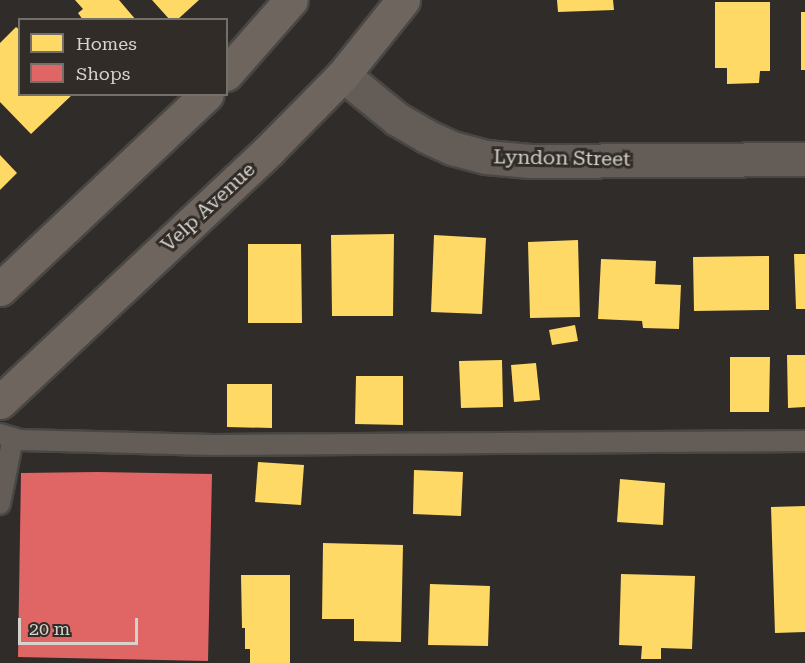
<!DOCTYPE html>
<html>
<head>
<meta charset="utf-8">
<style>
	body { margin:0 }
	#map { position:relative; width:805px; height:663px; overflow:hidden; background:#2f2c29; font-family:"Roboto Serif",serif }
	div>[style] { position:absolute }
	.homes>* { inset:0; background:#ffd966 }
	.shops>* { inset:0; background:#e06666 }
	.roads { filter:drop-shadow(2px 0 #494744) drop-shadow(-2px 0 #494744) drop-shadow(0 2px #494744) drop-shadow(0 -2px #494744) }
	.lane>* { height:20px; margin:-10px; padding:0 10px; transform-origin:10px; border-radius:10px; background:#635c57 }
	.street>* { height:33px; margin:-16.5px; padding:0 16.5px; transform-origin:16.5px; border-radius:16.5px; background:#635c57 }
	.primary>* { height:33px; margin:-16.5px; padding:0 16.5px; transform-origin:16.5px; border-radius:16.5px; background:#6f655f }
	span { translate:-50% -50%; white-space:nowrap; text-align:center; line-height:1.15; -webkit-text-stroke:6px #312c27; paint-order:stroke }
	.street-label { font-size:20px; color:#d6d3cf }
	.legend { position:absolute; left:18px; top:18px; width:210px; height:78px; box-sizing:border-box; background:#312c27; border:2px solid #736f6a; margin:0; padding:8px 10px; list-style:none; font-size:18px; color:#d6d3cf }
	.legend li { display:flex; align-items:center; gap:12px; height:30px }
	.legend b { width:30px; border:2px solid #736f6a }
	.scale { position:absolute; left:18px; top:618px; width:120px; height:27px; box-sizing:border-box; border:3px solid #d6d3cf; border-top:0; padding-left:8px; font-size:18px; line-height:21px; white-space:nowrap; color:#d6d3cf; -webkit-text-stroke:4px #312c27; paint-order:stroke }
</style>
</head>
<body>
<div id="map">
	<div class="homes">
		<i style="clip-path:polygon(75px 0,119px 0,136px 20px,83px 20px,78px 13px,83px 9px)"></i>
		<i style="clip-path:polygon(152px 0,199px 0,177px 20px,170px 20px)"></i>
		<i style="clip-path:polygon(557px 0,613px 0,614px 10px,558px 12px)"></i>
		<i style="clip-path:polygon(715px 2px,770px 2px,770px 71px,760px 71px,759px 83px,727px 84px,727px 68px,715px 68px)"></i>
		<i style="clip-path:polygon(801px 12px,805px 12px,805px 70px,801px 70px)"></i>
		<i style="clip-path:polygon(16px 27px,20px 30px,20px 94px,73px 94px,31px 134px,0 102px,0 43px)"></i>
		<i style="clip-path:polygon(0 155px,17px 173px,0 190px)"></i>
		<i style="clip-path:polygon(394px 234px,393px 316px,332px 316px,331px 235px)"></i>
		<i style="clip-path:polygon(434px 235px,486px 238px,482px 314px,431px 312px)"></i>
		<i style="clip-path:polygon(578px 240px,580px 317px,530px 318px,528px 242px)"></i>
		<i style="clip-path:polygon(248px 244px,301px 244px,302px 323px,248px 323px)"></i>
		<i style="clip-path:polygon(794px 254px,805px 254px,805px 309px,796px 309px)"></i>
		<i style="clip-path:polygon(769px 256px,769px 310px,694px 311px,693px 257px)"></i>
		<i style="clip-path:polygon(601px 259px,656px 261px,655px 284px,681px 285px,679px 329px,643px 328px,642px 321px,598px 319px)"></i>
		<i style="clip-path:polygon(575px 325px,578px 341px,552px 345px,549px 330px)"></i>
		<i style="clip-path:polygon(787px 355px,805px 355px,805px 407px,788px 408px)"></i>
		<i style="clip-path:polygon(730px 357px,770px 357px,769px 412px,730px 412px)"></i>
		<i style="clip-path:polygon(502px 360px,503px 407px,461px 408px,459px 361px)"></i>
		<i style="clip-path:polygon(536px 363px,540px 400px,514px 402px,511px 365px)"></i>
		<i style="clip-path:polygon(356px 376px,403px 376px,403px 425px,355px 424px)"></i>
		<i style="clip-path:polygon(227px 384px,272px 384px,272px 428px,227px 427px)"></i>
		<i style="clip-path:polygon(258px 462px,304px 465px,301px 505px,255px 502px)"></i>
		<i style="clip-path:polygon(414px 470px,463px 472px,461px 516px,413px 514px)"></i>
		<i style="clip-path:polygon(620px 479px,665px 483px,663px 525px,617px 522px)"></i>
		<i style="clip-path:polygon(805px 506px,805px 632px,775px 633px,771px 507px)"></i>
		<i style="clip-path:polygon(323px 543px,403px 545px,401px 642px,354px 641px,354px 619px,322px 619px)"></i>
		<i style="clip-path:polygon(621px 574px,695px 576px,692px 649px,661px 648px,661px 659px,641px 659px,642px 646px,619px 645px)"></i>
		<i style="clip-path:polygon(241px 575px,290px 575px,290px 663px,250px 663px,250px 649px,245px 649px,245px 628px,242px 628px)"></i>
		<i style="clip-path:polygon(430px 584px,490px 586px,488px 646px,428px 645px)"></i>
	</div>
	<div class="shops">
		<i style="clip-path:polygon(98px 472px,212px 474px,208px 661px,18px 657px,21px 473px)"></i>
	</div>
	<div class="roads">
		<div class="lane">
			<i style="left:0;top:434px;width:21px;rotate:17deg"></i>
			<i style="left:20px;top:440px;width:193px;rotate:1.5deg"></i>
			<i style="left:213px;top:445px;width:592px;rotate:-0.39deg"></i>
			<i style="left:0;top:504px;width:67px;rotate:-78.9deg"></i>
		</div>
		<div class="street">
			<i style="left:343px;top:75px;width:70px;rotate:39.2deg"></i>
			<i style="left:397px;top:119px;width:34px;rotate:30deg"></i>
			<i style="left:426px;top:136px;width:29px;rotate:25deg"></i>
			<i style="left:452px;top:148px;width:35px;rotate:15deg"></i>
			<i style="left:486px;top:157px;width:44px;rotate:5.2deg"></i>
			<i style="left:530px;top:161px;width:275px;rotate:-0.4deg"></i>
		</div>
		<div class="primary">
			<i style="left:226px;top:74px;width:98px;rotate:-48.7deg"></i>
			<i style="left:0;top:289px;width:284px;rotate:-43.3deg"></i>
			<i style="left:0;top:402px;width:369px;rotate:-43.1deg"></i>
			<i style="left:269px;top:150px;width:105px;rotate:-45.4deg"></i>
			<i style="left:343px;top:75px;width:96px;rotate:-51.3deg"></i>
		</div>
	</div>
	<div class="street-label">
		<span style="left:562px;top:158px;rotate:1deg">Lyndon Street</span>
		<span style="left:208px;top:207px;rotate:-43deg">Velp Avenue</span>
	</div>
	<ul class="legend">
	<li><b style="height:16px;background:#ffd966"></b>Homes</li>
	<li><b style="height:16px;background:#e06666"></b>Shops</li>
	</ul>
	<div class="scale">20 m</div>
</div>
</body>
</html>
